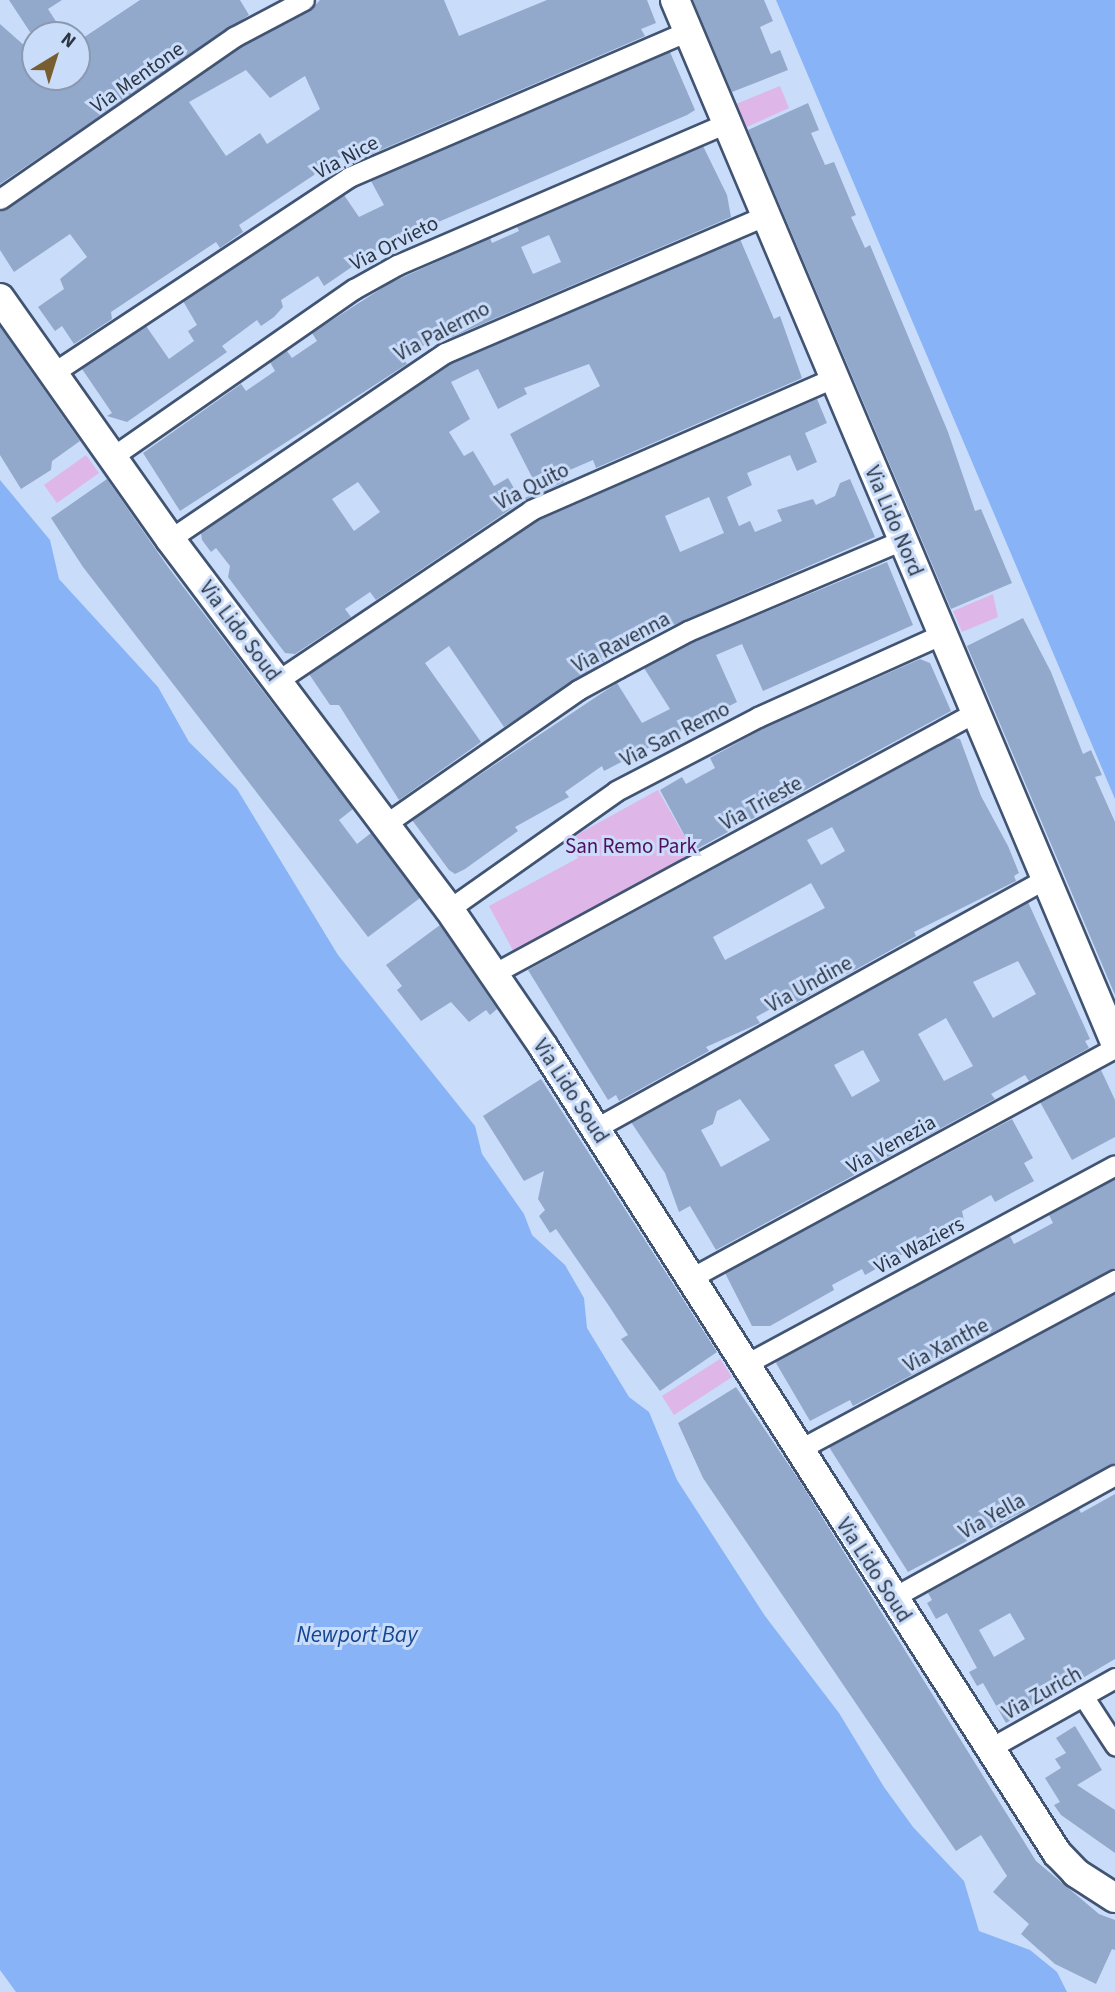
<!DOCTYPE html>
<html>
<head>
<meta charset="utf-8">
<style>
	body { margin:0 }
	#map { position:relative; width:1115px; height:1992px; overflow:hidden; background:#c9dcf9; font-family:"Source Sans 3",sans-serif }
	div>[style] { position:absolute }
	.green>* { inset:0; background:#deb7e8 }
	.water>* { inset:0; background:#88b3f6 }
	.building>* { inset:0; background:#93a9cc }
	.roads { filter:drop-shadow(2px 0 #415472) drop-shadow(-2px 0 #415472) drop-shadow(0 2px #415472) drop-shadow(0 -2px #415472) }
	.street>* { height:19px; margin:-9.5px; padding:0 9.5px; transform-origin:9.5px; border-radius:9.5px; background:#fff }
	.secondary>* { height:28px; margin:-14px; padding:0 14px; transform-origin:14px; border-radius:14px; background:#fff }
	span { translate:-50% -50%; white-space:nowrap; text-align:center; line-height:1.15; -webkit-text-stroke:6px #c9dcf9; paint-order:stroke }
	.street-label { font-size:21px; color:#2c3543 }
	.park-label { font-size:21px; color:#50105f }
	.water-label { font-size:23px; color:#144693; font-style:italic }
	.north { position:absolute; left:21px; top:21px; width:70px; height:70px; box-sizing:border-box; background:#c9dcf9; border:2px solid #8a99b0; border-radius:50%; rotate:38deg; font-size:19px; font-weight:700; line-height:28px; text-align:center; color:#2c3543 }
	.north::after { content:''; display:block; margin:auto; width:24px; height:32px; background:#785d2f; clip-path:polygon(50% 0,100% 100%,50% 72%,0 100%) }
</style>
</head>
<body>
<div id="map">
	<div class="green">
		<i style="clip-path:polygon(780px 86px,789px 108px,747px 127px,736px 104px)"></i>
		<i style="clip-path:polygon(86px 455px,99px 473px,57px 503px,44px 485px)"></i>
		<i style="clip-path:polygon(993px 594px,998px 617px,962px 632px,953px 611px)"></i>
		<i style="clip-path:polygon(658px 790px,694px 853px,514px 952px,489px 906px,578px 858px,569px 839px)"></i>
		<i style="clip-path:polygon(720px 1359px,732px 1377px,674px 1415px,662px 1396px)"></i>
	</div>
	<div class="water">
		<i style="clip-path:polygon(776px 0,1115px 0,1115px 799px,1023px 582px)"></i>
		<i style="clip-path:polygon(0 480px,50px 540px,59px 579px,158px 687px,189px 742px,237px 789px,338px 955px,475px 1126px,482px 1154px,524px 1214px,532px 1235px,565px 1265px,584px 1298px,587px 1328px,629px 1397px,649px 1412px,677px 1480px,765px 1616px,839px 1713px,884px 1787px,913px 1827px,964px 1881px,979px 1931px,1030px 1950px,1057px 1972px,1067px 1992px,16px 1992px,0 1970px)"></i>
	</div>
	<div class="building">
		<i style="clip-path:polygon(9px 0,62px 0,48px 9px,59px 26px,47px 35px,32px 35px)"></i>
		<i style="clip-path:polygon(140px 0,240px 0,249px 15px,0 184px,0 24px,35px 55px,35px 77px,77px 77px,77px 42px)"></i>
		<i style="clip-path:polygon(evenodd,320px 0,444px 0,459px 36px,547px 0,647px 0,656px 23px,641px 29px,645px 36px,360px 159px,356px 151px,318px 167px,314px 175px,239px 225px,243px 232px,220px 248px,216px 242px,111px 312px,112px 319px,74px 344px,62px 326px,55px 331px,38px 307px,64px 289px,60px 279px,87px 257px,70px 234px,14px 272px,0 250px,0 211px,240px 47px,310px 11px,320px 0,246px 70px,270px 98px,305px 76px,320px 109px,267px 144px,260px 133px,226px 156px,189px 102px,246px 70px)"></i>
		<i style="clip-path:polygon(693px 0,764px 0,773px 21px,760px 27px,771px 54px,780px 50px,788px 70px,732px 92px)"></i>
		<i style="clip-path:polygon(670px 52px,695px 110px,687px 115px,415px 232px,378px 249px,324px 286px,318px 276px,281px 300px,283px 307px,274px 317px,261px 326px,257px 320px,222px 346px,227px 352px,127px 422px,107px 416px,112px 413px,82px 369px,146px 326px,169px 359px,194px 341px,188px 331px,197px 325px,183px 301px,344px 195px,359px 217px,384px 205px,371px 181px)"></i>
		<i style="clip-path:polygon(808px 103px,819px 130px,811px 133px,825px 165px,834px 162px,856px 215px,851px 217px,865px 248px,870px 245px,948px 432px,975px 511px,981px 509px,1012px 583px,951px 609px,748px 130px)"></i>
		<i style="clip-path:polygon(evenodd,703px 146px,727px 195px,731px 217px,445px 340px,443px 334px,403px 358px,407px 364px,180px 511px,143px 453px,241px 384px,246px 391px,275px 371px,270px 362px,287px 351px,292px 358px,317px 341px,312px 333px,390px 283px,490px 238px,492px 243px,519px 231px,517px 227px,703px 146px,549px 235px,561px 262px,533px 274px,521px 247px,549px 235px)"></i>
		<i style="clip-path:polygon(evenodd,740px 239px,774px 319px,780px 316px,802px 378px,596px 468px,593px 460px,565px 472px,561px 477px,564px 482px,524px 500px,376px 600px,370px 592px,345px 609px,351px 617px,295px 654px,285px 653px,228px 577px,230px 566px,216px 548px,211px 552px,202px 540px,201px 533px,451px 364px,740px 239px,589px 364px,600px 386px,510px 434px,539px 491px,521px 500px,508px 478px,494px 486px,473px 451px,464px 456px,449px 432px,470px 419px,451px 382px,478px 369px,498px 409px,527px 394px,524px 388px,589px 364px,740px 239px,358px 482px,380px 512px,354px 531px,332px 499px,358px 482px)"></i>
		<i style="clip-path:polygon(0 327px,80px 441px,52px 461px,51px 470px,21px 489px,0 455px)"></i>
		<i style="clip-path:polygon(evenodd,817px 399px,827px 423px,805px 433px,817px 462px,797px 471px,790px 455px,747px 473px,752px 485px,727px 497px,739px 526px,750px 521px,755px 532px,782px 521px,777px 510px,813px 499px,816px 505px,835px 496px,840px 483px,850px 479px,875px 537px,601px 657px,604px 662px,504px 727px,449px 646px,425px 663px,481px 742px,399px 800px,339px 705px,330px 705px,309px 674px,537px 521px,817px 399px,709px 497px,724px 533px,680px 552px,665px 516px,709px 497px)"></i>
		<i style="clip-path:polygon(107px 479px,168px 567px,353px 809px,339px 820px,357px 844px,371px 833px,420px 898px,368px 937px,83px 567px,51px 518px)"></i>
		<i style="clip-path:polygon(887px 562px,913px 625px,763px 691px,742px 644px,716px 655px,737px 702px,604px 771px,602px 766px,565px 792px,569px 797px,515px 827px,518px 831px,465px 869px,455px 874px,449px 870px,412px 820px,617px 683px,642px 723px,670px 709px,644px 668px,693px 642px)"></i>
		<i style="clip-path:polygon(1023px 618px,1051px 672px,1083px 754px,1091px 750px,1102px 775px,1095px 777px,1115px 822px,1115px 995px,967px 646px)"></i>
		<i style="clip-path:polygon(920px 659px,930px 663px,951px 711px,693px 851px,660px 790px,682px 777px,686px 784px,715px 768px,710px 758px,766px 727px)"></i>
		<i style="clip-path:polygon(evenodd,954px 738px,960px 739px,981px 796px,1008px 846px,1019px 873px,1014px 876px,1016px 881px,914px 932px,916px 936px,785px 1009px,781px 1003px,756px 1017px,760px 1023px,706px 1047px,709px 1051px,619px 1101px,616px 1095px,608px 1100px,528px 970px,954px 738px,832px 827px,845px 851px,821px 865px,807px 840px,832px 827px,954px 738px,811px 883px,825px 908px,725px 960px,713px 937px,811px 883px)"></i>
		<i style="clip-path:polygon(evenodd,1028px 902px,1090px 1039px,1085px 1041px,1089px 1048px,1029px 1081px,1025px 1075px,991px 1094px,995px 1099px,716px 1250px,690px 1206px,679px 1212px,665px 1173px,631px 1122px,1028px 902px,1018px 961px,1036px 994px,993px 1018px,973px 982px,1018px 961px,1028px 902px,946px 1018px,973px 1066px,944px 1081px,918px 1034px,946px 1018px,1028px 902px,863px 1050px,880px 1081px,852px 1097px,834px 1065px,863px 1050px,1028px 902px,740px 1099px,770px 1140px,721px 1167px,701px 1130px,713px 1124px,717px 1111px,740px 1099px)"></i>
		<i style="clip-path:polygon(440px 925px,497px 1009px,490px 1015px,486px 1010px,469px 1022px,451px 1002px,421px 1021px,397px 990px,402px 986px,386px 965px)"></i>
		<i style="clip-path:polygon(1101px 1070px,1115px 1100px,1115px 1137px,1072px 1160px,1040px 1102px)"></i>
		<i style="clip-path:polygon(541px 1079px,717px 1352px,660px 1391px,621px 1339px,628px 1335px,607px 1303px,556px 1229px,550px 1233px,539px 1216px,545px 1210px,538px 1199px,544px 1171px,524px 1181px,483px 1116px)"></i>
		<i style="clip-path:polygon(1012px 1119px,1033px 1158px,1024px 1163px,1034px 1181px,995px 1202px,991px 1195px,962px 1211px,964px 1220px,865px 1275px,862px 1269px,832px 1285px,834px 1290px,770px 1326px,752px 1326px,725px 1273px)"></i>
		<i style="clip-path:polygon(1115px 1179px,1115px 1268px,853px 1406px,850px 1400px,810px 1421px,776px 1363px,778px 1360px,1010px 1236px,1014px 1244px,1053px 1223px,1049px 1215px)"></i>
		<i style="clip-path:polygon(1115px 1294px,1115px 1463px,908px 1572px,829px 1447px)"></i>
		<i style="clip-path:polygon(736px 1387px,799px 1480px,1036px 1861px,1099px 1914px,1115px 1920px,1115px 1950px,1112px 1949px,1096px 1984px,1055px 1964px,1021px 1934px,1029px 1924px,993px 1892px,1007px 1876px,981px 1835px,956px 1851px,703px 1478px,678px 1423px)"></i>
		<i style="clip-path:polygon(evenodd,1115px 1494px,1115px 1659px,1006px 1723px,983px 1683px,977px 1686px,969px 1672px,977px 1668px,947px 1613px,936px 1619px,927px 1603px,932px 1600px,928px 1593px,1079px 1509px,1081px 1513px,1115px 1494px,1010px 1613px,1025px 1639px,994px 1657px,979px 1630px,1010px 1613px)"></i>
		<i style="clip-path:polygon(1075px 1726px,1102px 1770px,1077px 1785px,1115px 1810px,1115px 1853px,1061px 1815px,1054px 1805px,1060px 1802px,1045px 1778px,1061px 1768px,1055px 1759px,1066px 1753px,1056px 1738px)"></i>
	</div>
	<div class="roads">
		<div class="street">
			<i style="left:0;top:199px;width:285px;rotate:-34.7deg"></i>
			<i style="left:234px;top:37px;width:79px;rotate:-27.9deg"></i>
			<i style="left:53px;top:373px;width:355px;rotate:-33.5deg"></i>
			<i style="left:349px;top:177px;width:369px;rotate:-23.3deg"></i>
			<i style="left:112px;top:457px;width:295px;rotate:-34.8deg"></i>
			<i style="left:354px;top:289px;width:49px;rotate:-29.2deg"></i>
			<i style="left:397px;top:265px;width:358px;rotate:-23.3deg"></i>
			<i style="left:170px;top:539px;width:332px;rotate:-34.1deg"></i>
			<i style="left:445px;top:353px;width:347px;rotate:-23.2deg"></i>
			<i style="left:277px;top:681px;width:306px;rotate:-33.9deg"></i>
			<i style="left:531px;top:510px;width:330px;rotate:-23.6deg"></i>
			<i style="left:384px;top:825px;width:236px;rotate:-34.8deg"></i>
			<i style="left:578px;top:690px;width:46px;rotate:-28.8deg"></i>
			<i style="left:618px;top:668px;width:79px;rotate:-27.9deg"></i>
			<i style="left:688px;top:631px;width:233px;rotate:-23deg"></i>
			<i style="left:449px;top:909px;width:204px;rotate:-35.2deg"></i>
			<i style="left:616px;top:791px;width:160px;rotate:-27.5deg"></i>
			<i style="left:758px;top:717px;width:203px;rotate:-24.2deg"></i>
			<i style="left:493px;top:974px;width:549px;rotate:-28.48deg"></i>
			<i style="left:596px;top:1128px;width:513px;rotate:-29.01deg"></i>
			<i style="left:689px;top:1279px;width:485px;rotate:-28.5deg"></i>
			<i style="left:744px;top:1365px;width:421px;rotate:-28.3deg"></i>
			<i style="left:798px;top:1450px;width:360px;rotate:-28.2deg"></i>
			<i style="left:892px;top:1598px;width:255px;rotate:-28.9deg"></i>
			<i style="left:1083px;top:1696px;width:59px;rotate:56.9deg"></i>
			<i style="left:992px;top:1747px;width:141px;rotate:-29.3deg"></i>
		</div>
		<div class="secondary">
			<i style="left:675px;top:0;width:1131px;rotate:67.11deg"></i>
			<i style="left:0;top:298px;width:295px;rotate:54.8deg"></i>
			<i style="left:170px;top:539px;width:463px;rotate:53deg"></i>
			<i style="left:449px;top:909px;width:168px;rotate:55.6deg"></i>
			<i style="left:544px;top:1048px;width:955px;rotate:57.49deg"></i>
			<i style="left:1057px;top:1853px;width:28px;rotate:46deg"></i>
			<i style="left:1076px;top:1873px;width:46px;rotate:32.7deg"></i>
		</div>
	</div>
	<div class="street-label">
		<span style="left:137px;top:77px;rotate:-35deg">Via Mentone</span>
		<span style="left:346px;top:157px;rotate:-28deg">Via Nice</span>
		<span style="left:394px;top:243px;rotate:-27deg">Via Orvieto</span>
		<span style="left:442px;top:331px;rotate:-28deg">Via Palermo</span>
		<span style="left:532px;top:486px;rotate:-27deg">Via Quito</span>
		<span style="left:894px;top:521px;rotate:67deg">Via Lido Nord</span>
		<span style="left:240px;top:631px;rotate:53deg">Via Lido Soud</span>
		<span style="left:621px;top:642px;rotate:-28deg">Via Ravenna</span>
		<span style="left:675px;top:734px;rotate:-27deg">Via San Remo</span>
		<span style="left:761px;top:803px;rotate:-29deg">Via Trieste</span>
		<span style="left:809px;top:984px;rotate:-29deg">Via Undine</span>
		<span style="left:571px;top:1091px;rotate:57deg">Via Lido Soud</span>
		<span style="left:891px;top:1144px;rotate:-29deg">Via Venezia</span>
		<span style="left:919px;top:1245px;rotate:-28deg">Via Waziers</span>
		<span style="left:946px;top:1345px;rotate:-28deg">Via Xanthe</span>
		<span style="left:992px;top:1516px;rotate:-29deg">Via Yella</span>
		<span style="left:874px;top:1570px;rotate:57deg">Via Lido Soud</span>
		<span style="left:1042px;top:1693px;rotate:-29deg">Via Zurich</span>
	</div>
	<div class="park-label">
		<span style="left:631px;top:846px">San Remo Park</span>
	</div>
	<div class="water-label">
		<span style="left:357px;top:1635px">Newport Bay</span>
	</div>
	<div class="north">N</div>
</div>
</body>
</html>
